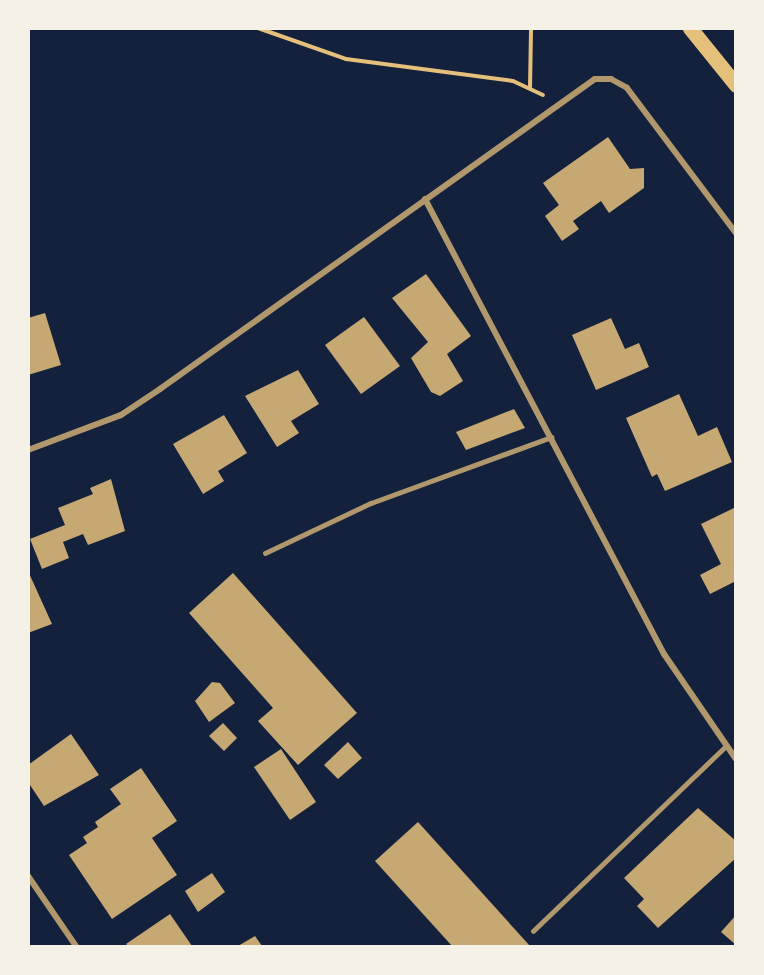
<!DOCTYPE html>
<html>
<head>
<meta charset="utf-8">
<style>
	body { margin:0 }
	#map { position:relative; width:764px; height:975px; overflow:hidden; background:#14213d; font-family:Mulish,sans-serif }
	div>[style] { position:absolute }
	.building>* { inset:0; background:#c6a872 }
	.path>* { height:4px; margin:-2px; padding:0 2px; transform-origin:2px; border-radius:2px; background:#e5c07b }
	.service>* { height:4.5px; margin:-2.25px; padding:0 2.25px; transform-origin:2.25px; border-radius:2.25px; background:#b1986c }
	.minor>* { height:6px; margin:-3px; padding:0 3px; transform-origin:3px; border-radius:3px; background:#b1986c }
	.primary>* { height:15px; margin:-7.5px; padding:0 7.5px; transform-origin:7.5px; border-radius:7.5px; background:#e5c07b }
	span { translate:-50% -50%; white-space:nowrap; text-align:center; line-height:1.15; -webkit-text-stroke:6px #f6f1e7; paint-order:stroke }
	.frame { position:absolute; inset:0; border:30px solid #f6f1e7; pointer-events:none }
</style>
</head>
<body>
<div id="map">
	<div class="building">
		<i style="clip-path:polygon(608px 137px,630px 169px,644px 168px,644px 188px,609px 213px,601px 201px,573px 221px,579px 229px,562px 241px,545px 216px,559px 205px,543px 183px)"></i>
		<i style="clip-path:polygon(426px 274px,471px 336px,447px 354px,463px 381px,440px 396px,431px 392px,411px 358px,428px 342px,392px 298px)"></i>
		<i style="clip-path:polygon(45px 313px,61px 365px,28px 375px,28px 318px)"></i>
		<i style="clip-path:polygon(364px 317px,400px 366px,361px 394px,325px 345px)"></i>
		<i style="clip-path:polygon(611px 318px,625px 349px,639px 343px,649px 367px,596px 390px,572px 335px)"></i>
		<i style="clip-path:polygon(298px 370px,319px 404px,291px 421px,299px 433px,277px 447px,245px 396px)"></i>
		<i style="clip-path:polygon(679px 394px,698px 436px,717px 427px,732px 462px,665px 491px,657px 474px,652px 477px,626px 418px)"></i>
		<i style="clip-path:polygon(514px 409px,525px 428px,466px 450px,456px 432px)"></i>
		<i style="clip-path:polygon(224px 415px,247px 453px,218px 471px,224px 481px,203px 494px,173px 444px)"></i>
		<i style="clip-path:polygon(111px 479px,125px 531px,88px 545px,83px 534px,63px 542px,69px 558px,42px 569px,30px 539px,65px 525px,58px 508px,93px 494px,90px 488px)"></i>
		<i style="clip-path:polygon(736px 507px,736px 581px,710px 594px,700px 575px,721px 564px,701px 524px)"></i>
		<i style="clip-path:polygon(28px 571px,52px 624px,28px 633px)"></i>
		<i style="clip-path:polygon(233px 573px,357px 713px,298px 765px,258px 721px,273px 708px,189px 613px)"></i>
		<i style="clip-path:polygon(212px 682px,220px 683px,235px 703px,209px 722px,195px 701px)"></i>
		<i style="clip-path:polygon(223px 723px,237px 738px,224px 751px,209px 736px)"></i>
		<i style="clip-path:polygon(71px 734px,99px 775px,44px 806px,28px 782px,28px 765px)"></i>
		<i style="clip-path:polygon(348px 742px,362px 758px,338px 779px,324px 765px)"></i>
		<i style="clip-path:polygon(281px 749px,316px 802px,290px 820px,254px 767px)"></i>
		<i style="clip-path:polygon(141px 768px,177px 821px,152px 838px,177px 875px,112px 919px,69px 855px,87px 843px,83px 837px,98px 827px,95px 822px,121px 804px,110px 789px)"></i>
		<i style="clip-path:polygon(698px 808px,736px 841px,736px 858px,658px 928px,637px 906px,644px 899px,624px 878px)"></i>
		<i style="clip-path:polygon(418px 822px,530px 946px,452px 946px,375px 861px)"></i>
		<i style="clip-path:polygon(212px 873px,225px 892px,198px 912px,185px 891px)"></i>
		<i style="clip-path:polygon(170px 914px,192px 946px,128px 946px,126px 944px)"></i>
		<i style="clip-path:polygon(736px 915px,736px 945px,721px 932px)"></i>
		<i style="clip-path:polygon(255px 936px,262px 946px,238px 946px)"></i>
	</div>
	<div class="path">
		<i style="left:258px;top:28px;width:93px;rotate:19.4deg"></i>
		<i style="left:346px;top:59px;width:168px;rotate:7.5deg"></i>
		<i style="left:513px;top:81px;width:33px;rotate:25deg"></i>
		<i style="left:530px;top:88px;width:60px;rotate:-89deg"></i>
	</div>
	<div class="service">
		<i style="left:265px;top:553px;width:117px;rotate:-25.3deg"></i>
		<i style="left:371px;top:503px;width:192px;rotate:-20.1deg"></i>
		<i style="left:533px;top:931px;width:266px;rotate:-43.8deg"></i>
	</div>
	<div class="minor">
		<i style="left:425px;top:199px;width:514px;rotate:62.29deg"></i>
		<i style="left:664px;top:654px;width:127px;rotate:55.6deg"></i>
		<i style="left:28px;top:450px;width:99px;rotate:-20.6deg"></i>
		<i style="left:121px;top:415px;width:47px;rotate:-33.7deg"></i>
		<i style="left:160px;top:389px;width:534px;rotate:-35.48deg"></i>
		<i style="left:595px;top:79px;width:16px"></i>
		<i style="left:611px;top:79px;width:18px;rotate:29deg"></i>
		<i style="left:627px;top:88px;width:181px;rotate:53.1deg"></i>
		<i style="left:28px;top:876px;width:85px;rotate:55.6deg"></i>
	</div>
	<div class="primary">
		<i style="left:690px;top:28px;width:73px;rotate:51.1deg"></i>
	</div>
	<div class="frame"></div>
</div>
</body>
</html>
